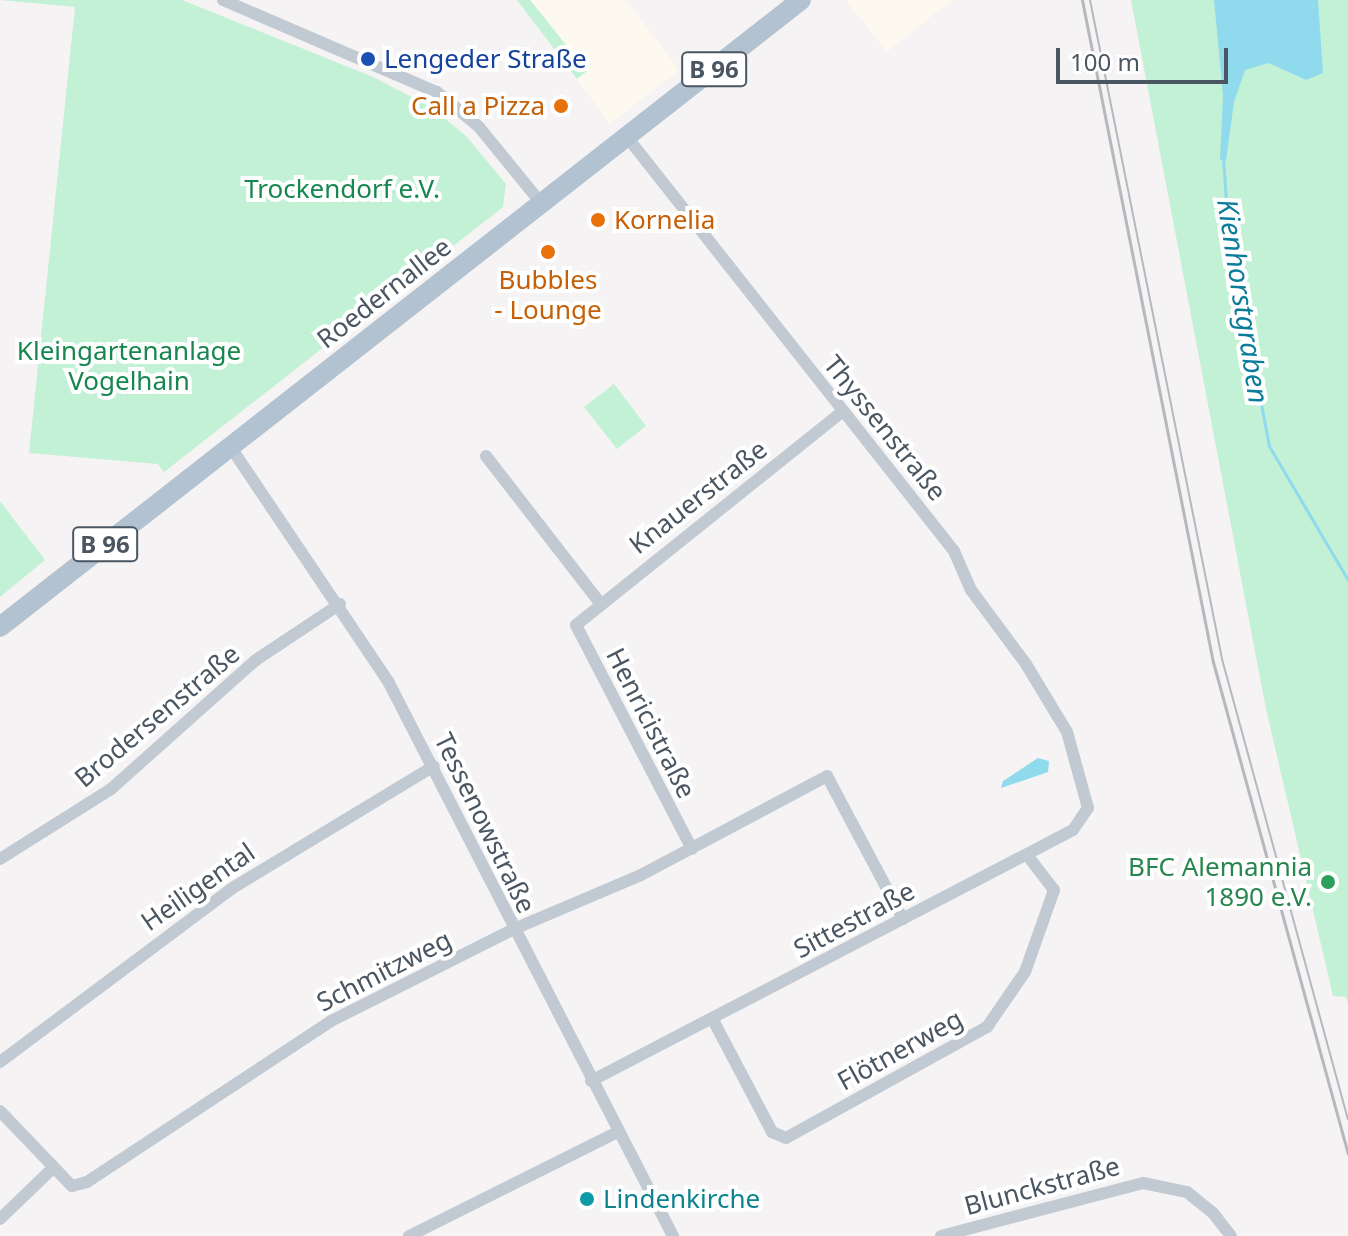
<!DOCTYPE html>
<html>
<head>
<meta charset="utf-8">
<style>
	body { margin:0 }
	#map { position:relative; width:1348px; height:1236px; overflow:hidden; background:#f5f3f3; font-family:"Noto Sans",sans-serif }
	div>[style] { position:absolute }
	.commercial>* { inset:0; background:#fdf9ef }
	.green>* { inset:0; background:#c3f1d5 }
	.water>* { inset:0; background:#90daee }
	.stream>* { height:3px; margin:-1.5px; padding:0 1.5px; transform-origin:1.5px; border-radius:1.5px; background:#90daee }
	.minor>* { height:12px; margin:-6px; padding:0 6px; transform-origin:6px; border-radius:6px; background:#c1cad2 }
	.primary>* { height:20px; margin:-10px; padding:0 10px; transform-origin:10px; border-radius:10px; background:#b3c2d1 }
	.tram>* { height:2px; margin:-1px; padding:0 1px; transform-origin:1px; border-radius:1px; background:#b5b8bd }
	.rail>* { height:3px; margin:-1.5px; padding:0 1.5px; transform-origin:1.5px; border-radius:1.5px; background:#b5b8bd }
	.dots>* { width:22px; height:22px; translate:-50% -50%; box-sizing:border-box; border:4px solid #fff; border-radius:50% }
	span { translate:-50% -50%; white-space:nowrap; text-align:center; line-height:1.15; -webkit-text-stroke:8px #fff; paint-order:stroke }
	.shield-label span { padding:2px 6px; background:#fff; border:2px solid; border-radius:6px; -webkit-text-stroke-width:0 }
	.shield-label { font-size:24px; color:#4a5661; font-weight:700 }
	.transit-label { font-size:26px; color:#164399 }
	.left { translate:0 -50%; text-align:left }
	.food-label { font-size:26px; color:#c56008 }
	.right { translate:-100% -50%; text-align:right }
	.park-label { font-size:26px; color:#17864f }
	.street-label { font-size:26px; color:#4a5661 }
	.leisure-label { font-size:26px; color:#27864d }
	.culture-label { font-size:26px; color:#0d838f }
	.water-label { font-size:28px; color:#0c7c9b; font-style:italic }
	.scale { position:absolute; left:1056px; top:48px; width:172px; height:36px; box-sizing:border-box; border:4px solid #4a5661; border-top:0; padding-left:10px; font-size:24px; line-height:28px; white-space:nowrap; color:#4a5661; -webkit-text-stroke:6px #fff; paint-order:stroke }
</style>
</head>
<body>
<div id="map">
	<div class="commercial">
		<i style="clip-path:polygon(530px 0,626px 0,679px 70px,610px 124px,577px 79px,586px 71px)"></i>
		<i style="clip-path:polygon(846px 0,952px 0,887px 52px)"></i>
	</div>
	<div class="green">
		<i style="clip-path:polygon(0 0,182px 0,373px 77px,431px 107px,467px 137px,506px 184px,503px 207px,164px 472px,158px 464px,29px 453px,75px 7px)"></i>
		<i style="clip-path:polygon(517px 0,530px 0,587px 71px,577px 79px)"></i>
		<i style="clip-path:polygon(1131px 0,1348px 0,1348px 1004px,1346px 997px,1333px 996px,1266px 709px)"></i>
		<i style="clip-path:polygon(614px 384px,646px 426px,617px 449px,584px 407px)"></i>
		<i style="clip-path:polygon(0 501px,45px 560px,0 597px)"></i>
	</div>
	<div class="water">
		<i style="clip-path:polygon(1318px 0,1323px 73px,1306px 80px,1269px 63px,1245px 70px,1234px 102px,1226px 160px,1220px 160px,1223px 95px,1214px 0)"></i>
		<i style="clip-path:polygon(1038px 758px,1049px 761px,1048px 772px,1001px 788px,1003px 781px)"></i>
	</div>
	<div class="stream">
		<i style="left:1223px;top:158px;width:71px;rotate:86deg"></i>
		<i style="left:1228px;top:229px;width:221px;rotate:79.3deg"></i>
		<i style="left:1269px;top:446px;width:156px;rotate:59.5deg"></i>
	</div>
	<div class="minor">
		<i style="left:223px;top:0;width:233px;rotate:23.3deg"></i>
		<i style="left:437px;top:92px;width:55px;rotate:39.8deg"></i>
		<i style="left:479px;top:127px;width:98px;rotate:50.8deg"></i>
		<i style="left:230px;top:446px;width:285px;rotate:56.1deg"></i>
		<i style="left:389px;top:683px;width:622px;rotate:62.82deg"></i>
		<i style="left:486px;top:456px;width:186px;rotate:52.2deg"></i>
		<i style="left:692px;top:849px;width:252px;rotate:-117.4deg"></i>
		<i style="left:576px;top:625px;width:342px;rotate:-38.7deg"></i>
		<i style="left:0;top:859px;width:131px;rotate:-32.2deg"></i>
		<i style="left:111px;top:789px;width:194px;rotate:-41.7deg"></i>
		<i style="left:256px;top:660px;width:101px;rotate:-33.7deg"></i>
		<i style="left:713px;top:1020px;width:127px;rotate:62.2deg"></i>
		<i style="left:772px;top:1132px;width:15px;rotate:23deg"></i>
		<i style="left:786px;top:1138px;width:230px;rotate:-28.9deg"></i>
		<i style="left:987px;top:1027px;width:67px;rotate:-55.4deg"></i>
		<i style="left:1025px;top:972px;width:87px;rotate:-70.5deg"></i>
		<i style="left:1054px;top:890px;width:44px;rotate:-127.6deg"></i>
		<i style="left:0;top:1062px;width:289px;rotate:-36.8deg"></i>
		<i style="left:231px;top:889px;width:237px;rotate:-31.2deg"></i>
		<i style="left:591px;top:1081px;width:543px;rotate:-27.51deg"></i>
		<i style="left:1073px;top:830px;width:27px;rotate:-56deg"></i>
		<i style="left:1088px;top:808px;width:79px;rotate:-105.4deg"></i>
		<i style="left:1067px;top:732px;width:79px;rotate:-121.1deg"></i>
		<i style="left:1026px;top:664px;width:92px;rotate:-126.6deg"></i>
		<i style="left:971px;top:590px;width:43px;rotate:-113.6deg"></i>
		<i style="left:954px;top:551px;width:528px;rotate:-128.3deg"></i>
		<i style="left:0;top:1111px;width:104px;rotate:46.2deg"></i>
		<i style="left:72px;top:1186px;width:16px;rotate:-15deg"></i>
		<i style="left:87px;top:1182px;width:292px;rotate:-33.4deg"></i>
		<i style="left:331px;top:1021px;width:205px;rotate:-26.7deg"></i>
		<i style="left:514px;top:929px;width:138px;rotate:-23deg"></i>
		<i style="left:641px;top:875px;width:211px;rotate:-28deg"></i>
		<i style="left:827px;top:776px;width:162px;rotate:62deg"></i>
		<i style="left:0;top:1219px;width:74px;rotate:-43.9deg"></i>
		<i style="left:409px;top:1236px;width:233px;rotate:-26.5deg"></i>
		<i style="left:941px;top:1236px;width:209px;rotate:-14.7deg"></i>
		<i style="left:1143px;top:1183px;width:45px;rotate:11.6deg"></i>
		<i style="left:1187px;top:1192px;width:33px;rotate:39deg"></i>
		<i style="left:1213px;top:1213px;width:29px;rotate:52deg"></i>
	</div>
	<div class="primary">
		<i style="left:0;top:627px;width:1017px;rotate:-38.05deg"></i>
	</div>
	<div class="tram">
		<i style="left:1090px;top:0;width:672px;rotate:78.67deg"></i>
		<i style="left:1222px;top:659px;width:477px;rotate:74.7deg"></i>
	</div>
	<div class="rail">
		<i style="left:1082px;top:0;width:675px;rotate:78.81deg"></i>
		<i style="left:1213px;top:662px;width:510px;rotate:74.66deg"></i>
	</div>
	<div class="dots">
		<i style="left:368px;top:59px;background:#1a4fb4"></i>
		<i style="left:561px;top:106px;background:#e8710a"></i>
		<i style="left:598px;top:220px;background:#e8710a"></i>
		<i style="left:548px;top:252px;background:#e8710a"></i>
		<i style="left:1328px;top:882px;background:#2e9e5b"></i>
		<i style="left:587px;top:1199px;background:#0f9aa8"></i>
	</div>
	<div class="shield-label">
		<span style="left:714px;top:69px">B 96</span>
		<span style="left:105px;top:544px">B 96</span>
	</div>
	<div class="transit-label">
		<span class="left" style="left:384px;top:59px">Lengeder Straße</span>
	</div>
	<div class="food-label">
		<span class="right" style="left:545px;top:106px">Call a Pizza</span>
		<span class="left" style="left:614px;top:220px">Kornelia</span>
		<span style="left:548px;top:295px">Bubbles<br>- Lounge</span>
	</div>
	<div class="park-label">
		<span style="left:342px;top:189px">Trockendorf e.V.</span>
		<span style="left:129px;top:366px">Kleingartenanlage<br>Vogelhain</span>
	</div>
	<div class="street-label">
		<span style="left:384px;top:293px;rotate:-38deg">Roedernallee</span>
		<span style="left:885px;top:428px;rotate:51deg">Thyssenstraße</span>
		<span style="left:698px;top:497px;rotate:-38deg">Knauerstraße</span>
		<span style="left:157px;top:716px;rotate:-40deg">Brodersenstraße</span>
		<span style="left:651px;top:723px;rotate:63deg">Henricistraße</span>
		<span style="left:485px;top:823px;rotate:64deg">Tessenowstraße</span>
		<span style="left:198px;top:887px;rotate:-35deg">Heiligental</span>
		<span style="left:854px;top:920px;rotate:-28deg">Sittestraße</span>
		<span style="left:384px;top:971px;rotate:-27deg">Schmitzweg</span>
		<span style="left:900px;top:1050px;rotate:-29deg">Flötnerweg</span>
		<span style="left:1042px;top:1186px;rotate:-15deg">Blunckstraße</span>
	</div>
	<div class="leisure-label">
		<span class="right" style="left:1312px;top:882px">BFC Alemannia<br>1890 e.V.</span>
	</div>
	<div class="culture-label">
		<span class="left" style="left:603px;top:1199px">Lindenkirche</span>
	</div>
	<div class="water-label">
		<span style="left:1244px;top:301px;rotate:81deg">Kienhorstgraben</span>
	</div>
	<div class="scale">100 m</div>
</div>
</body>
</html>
